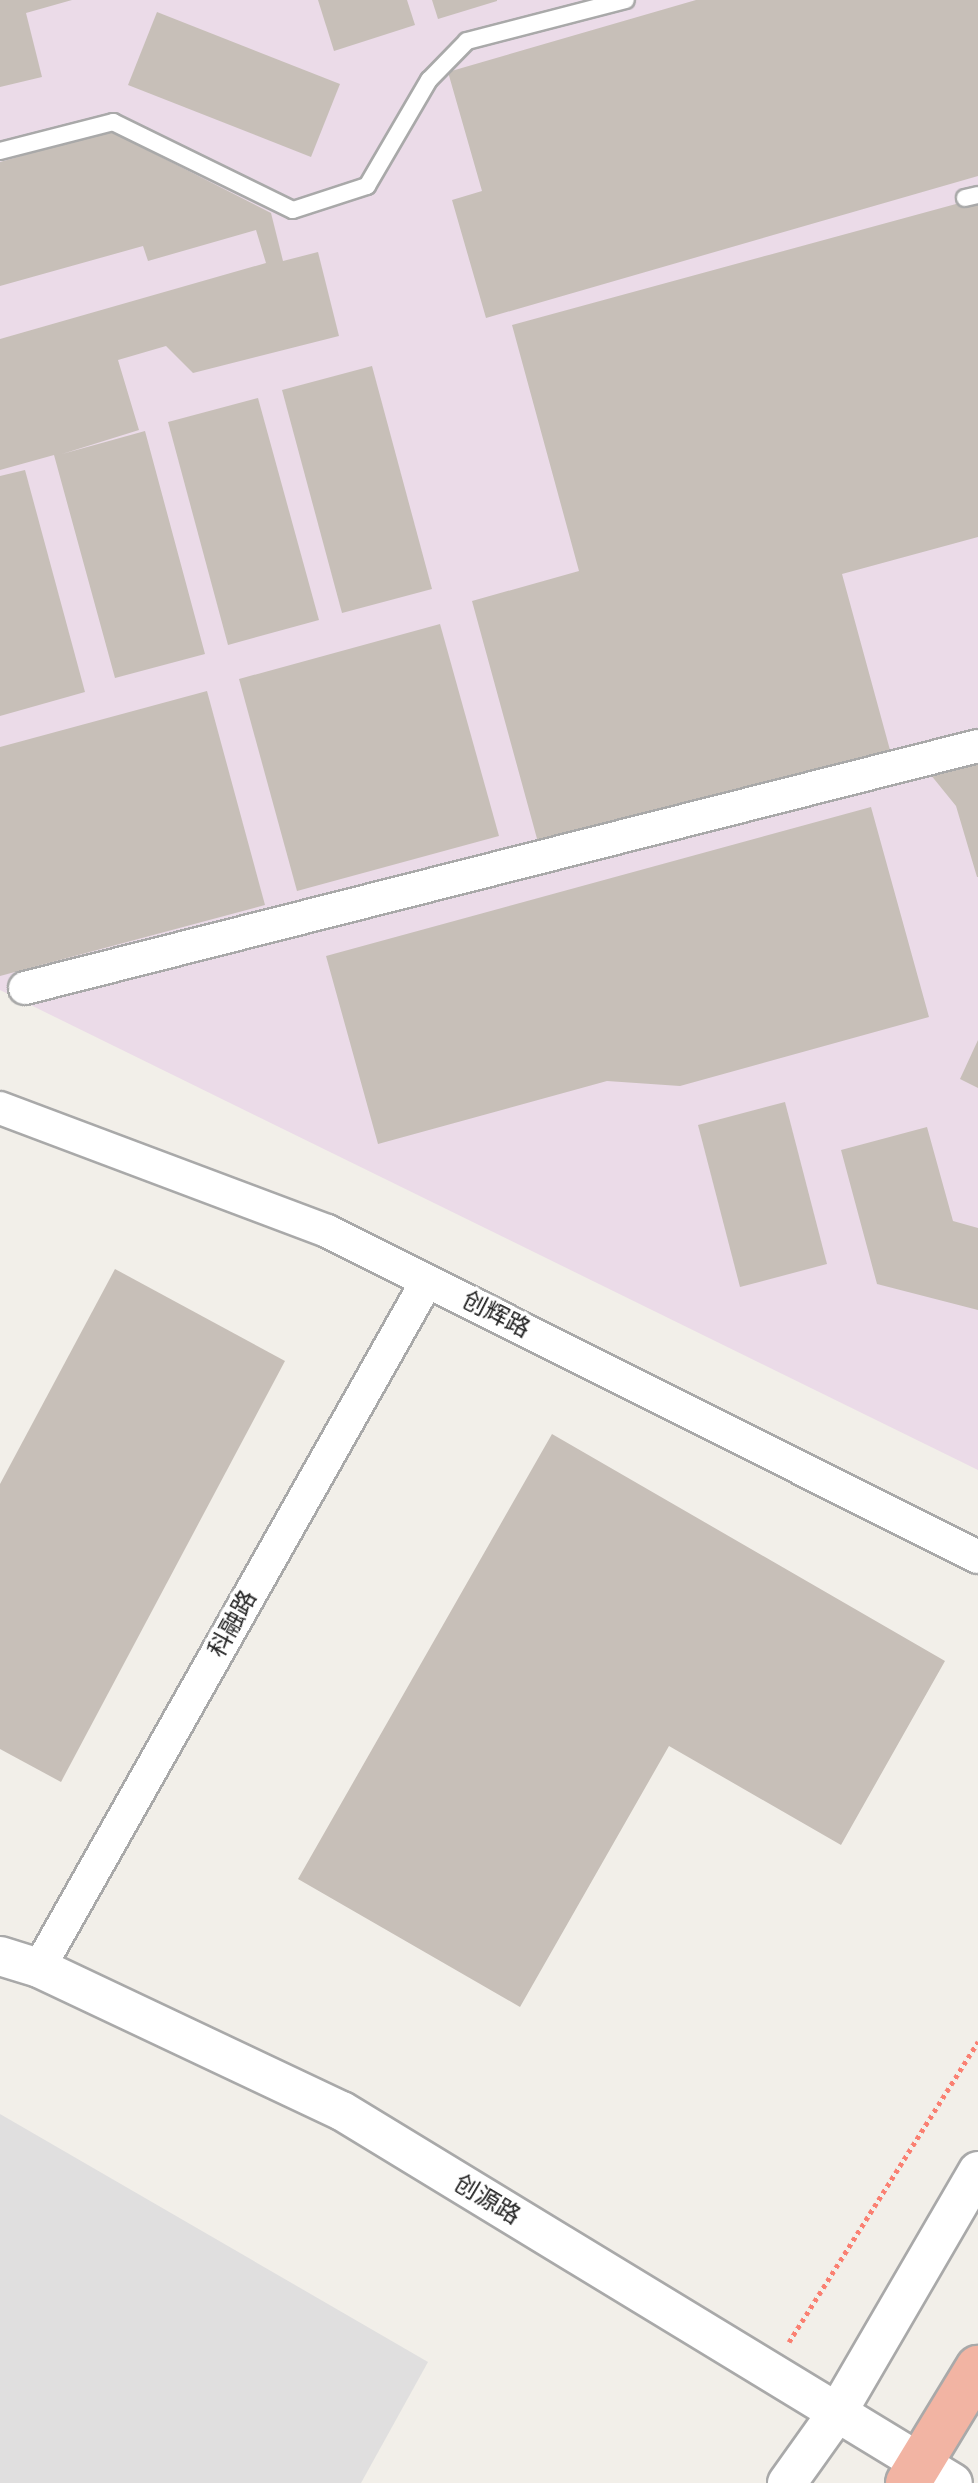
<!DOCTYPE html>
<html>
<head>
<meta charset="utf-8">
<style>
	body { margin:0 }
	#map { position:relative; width:978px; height:2483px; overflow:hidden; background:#f2efe9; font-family:"Fira Sans","Noto Sans SC",sans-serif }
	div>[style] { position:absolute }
	.residential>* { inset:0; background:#e0dfdf }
	.industrial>* { inset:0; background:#ebdbe8 }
	.building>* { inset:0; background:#c7bfb8 }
	.path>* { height:5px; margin-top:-2.5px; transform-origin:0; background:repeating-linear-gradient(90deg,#fa8072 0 4px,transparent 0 8px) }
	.roads { filter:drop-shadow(2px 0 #a9a9a9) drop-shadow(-2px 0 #a9a9a9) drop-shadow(0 2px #a9a9a9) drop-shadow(0 -2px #a9a9a9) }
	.service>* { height:16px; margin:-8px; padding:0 8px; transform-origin:8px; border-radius:8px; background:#fff }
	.minor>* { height:32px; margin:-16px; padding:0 16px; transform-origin:16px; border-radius:16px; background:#fff }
	.tertiary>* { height:38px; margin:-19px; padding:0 19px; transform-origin:19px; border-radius:19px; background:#fff }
	.trunk>* { height:44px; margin:-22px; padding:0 22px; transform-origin:22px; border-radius:22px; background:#f2b4a3 }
	span { translate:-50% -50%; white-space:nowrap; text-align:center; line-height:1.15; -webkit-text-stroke:7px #fff; paint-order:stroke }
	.street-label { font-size:24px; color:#222 }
</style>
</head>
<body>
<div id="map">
	<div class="residential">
		<i style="clip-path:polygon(0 2114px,428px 2362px,361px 2483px,0 2483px)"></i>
	</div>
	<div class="industrial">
		<i style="clip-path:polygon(0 0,978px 0,978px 1470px,0 990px)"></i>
	</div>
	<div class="building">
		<i style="clip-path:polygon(0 0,72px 0,26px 13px,42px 77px,0 87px)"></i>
		<i style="clip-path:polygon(318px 0,407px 0,415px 25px,334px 51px)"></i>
		<i style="clip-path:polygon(432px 0,497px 0,497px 1px,438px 19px)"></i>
		<i style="clip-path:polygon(696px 0,978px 0,978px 176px,486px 318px,452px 200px,482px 191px,448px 72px)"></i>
		<i style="clip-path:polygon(157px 12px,340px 84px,311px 157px,128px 85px)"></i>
		<i style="clip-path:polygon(110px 131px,271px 213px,283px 261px,318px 252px,339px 336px,193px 373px,166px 346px,118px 360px,139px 430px,62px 454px,145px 431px,205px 654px,115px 678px,54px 455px,0 470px,0 339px,266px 263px,256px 230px,148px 261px,143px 246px,0 286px,0 162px)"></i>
		<i style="clip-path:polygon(978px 198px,978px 537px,842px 574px,890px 750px,539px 846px,472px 601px,579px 571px,512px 325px)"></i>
		<i style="clip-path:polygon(372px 366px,432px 589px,342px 613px,282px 390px)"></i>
		<i style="clip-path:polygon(258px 398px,319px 620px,228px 645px,168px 422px)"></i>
		<i style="clip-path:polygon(25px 470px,85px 692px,0 716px,0 476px)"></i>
		<i style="clip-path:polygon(440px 624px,499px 836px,297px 891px,239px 679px)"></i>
		<i style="clip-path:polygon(207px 691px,265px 905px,0 976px,0 747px)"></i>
		<i style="clip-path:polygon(978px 754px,978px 877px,977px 877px,956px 806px,926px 769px)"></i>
		<i style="clip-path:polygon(871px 807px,929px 1017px,680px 1086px,607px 1081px,378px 1144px,326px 956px)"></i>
		<i style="clip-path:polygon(978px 1040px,978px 1088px,960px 1079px)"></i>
		<i style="clip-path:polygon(785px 1102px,827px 1264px,740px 1287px,698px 1125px)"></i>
		<i style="clip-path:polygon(927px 1127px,953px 1221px,978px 1228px,978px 1310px,877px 1284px,841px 1150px)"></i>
		<i style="clip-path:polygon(115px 1269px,285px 1361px,61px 1782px,0 1749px,0 1484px)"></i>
		<i style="clip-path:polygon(552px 1434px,945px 1661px,841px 1845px,669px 1746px,520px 2007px,298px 1879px)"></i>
	</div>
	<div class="path">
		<i style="left:789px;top:2342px;width:355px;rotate:-57.8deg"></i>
	</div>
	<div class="roads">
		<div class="service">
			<i style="left:0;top:151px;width:117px;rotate:-14.4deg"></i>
			<i style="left:113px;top:122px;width:200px;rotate:26.1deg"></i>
			<i style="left:293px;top:210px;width:78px;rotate:-18deg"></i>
			<i style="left:367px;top:186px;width:123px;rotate:-59.7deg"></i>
			<i style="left:429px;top:80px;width:54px;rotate:-45.7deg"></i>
			<i style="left:467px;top:41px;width:164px;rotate:-14.5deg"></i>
			<i style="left:965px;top:198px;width:13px;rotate:-13deg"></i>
		</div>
		<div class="minor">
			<i style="left:25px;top:988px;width:983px;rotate:-14.25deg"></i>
			<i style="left:0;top:1108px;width:349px;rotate:20.6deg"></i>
			<i style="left:327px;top:1231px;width:728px;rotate:26.6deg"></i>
			<i style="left:39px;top:1968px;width:789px;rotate:-60.54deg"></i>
		</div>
		<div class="tertiary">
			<i style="left:0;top:1956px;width:41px;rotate:17.1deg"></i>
			<i style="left:39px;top:1968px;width:335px;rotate:25.3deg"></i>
			<i style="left:342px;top:2111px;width:715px;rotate:31.33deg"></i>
			<i style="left:787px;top:2483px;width:86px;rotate:-54.5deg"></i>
			<i style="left:837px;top:2413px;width:280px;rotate:-59.8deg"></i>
		</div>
		<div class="trunk">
			<i style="left:908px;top:2483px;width:135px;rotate:-58.7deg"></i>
		</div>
	</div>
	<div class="street-label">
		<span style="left:496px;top:1315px;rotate:27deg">创辉路</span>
		<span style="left:233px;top:1624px;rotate:-61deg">科融路</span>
		<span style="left:487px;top:2200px;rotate:31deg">创源路</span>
	</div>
</div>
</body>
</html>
